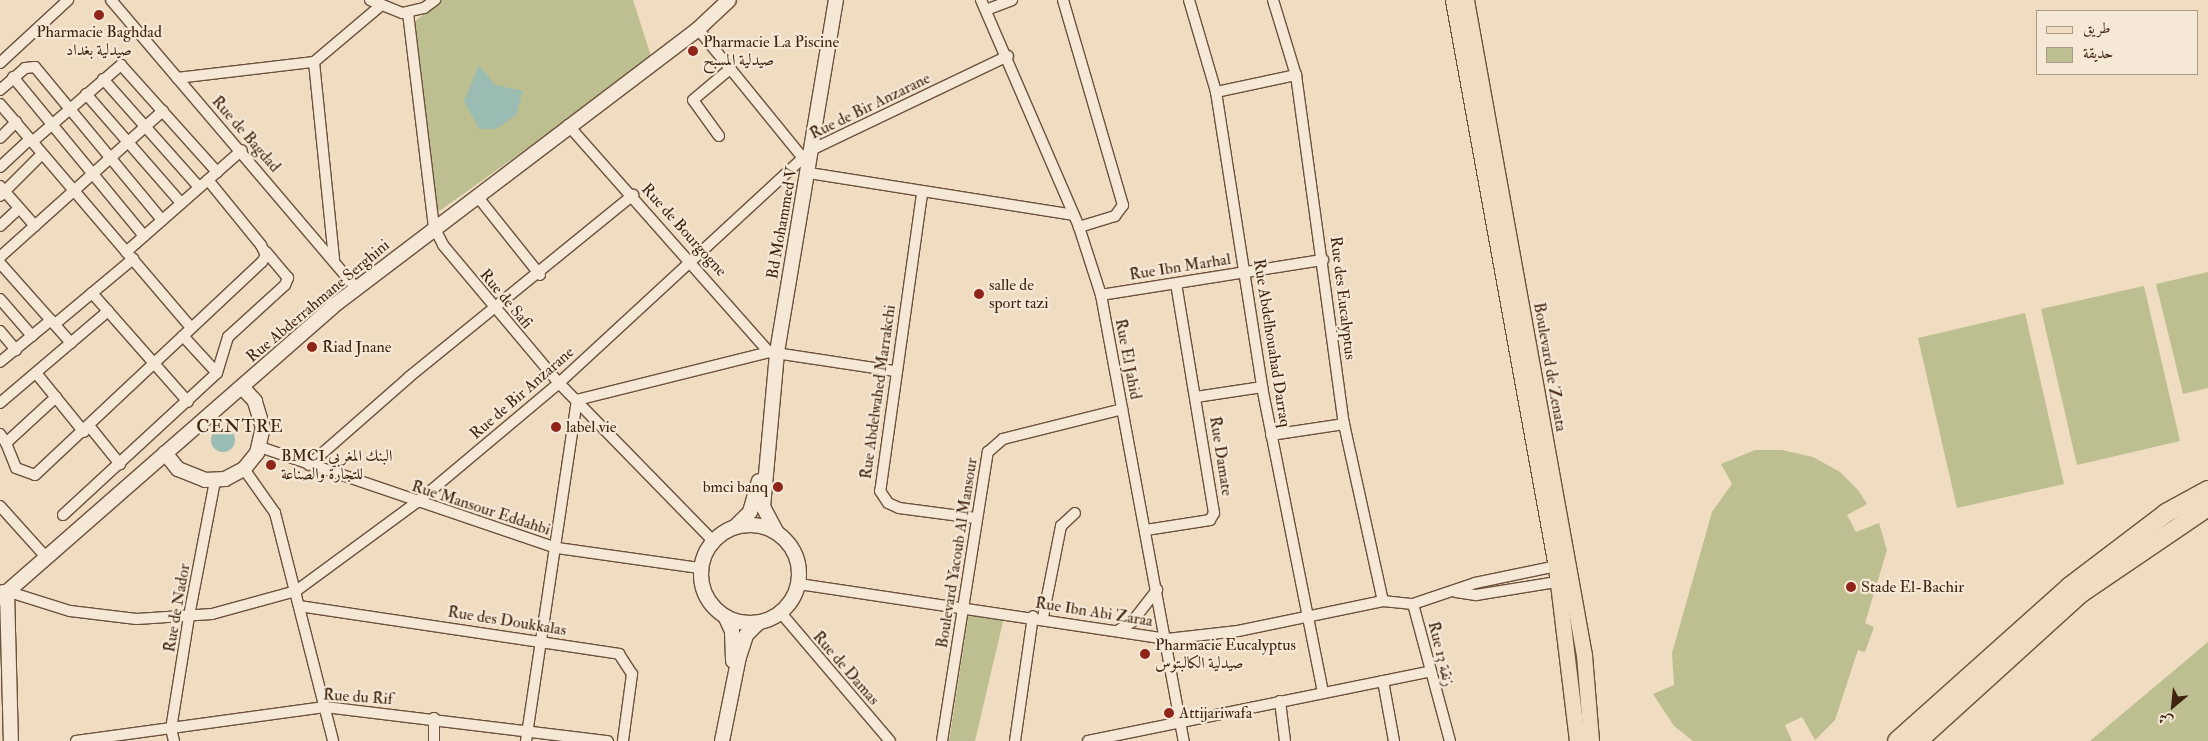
<!DOCTYPE html>
<html>
<head>
<meta charset="utf-8">
<style>
	body { margin:0 }
	#map { position:relative; width:2208px; height:741px; overflow:hidden; background:#efdcc1; font-family:"IM FELL Double Pica",Amiri,serif }
	div>[style] { position:absolute }
	.green>* { inset:0; background:#bebf90 }
	.water>* { inset:0; background:#9abcb3 }
	.round { border-radius:50% }
	.roads { filter:drop-shadow(1px 0 #6c513c) drop-shadow(-1px 0 #6c513c) drop-shadow(0 1px #6c513c) drop-shadow(0 -1px #6c513c) }
	.street>* { height:10px; margin:-5px; padding:0 5px; transform-origin:5px; border-radius:5px; background:#f5e8d7 }
	.secondary>* { height:14px; margin:-7px; padding:0 7px; transform-origin:7px; border-radius:7px; background:#f5e8d7 }
	.secondary>.ring { margin:-7px; padding:0; box-sizing:content-box; background:none; border:14px solid #f5e8d7; border-radius:50% }
	.primary>* { height:15px; margin:-7.5px; padding:0 7.5px; transform-origin:7.5px; border-radius:7.5px; background:#efdcc1 }
	.highway>* { height:18px; margin:-9px; padding:0 9px; transform-origin:9px; border-radius:9px; background:#efdcc1 }
	.dots>* { width:14px; height:14px; translate:-50% -50%; box-sizing:border-box; border:2px solid #f5e8d7; border-radius:50% }
	span { translate:-50% -50%; white-space:nowrap; text-align:center; line-height:1.15; -webkit-text-stroke:4.5px #f5e8d7; paint-order:stroke }
	.poi-label { font-size:16px; color:#40230f }
	.left { translate:0 -50%; text-align:left }
	.right { translate:-100% -50%; text-align:right }
	.street-label { font-size:16px; color:#40230f }
	.neighbourhood-label { font-size:18px; color:#40230f; letter-spacing:1px }
	.legend { position:absolute; left:2036px; top:10px; width:162px; height:65px; box-sizing:border-box; background:#f5e8d7; border:1px solid #ad9987; margin:0; padding:6px 9px; list-style:none; font-size:15px; color:#40230f }
	.legend li { display:flex; align-items:center; gap:10px; height:25px }
	.legend b { width:25px; border:1px solid #ad9987 }
	.north { position:absolute; left:2148px; top:681px; width:50px; height:50px; -webkit-text-stroke:4px #f5e8d7; paint-order:stroke; rotate:208deg; font-size:14px; font-weight:700; line-height:20px; text-align:center; color:#40230f }
	.north::after { content:''; display:block; margin:auto; width:18px; height:22px; background:#40230f; clip-path:polygon(50% 0,100% 100%,50% 72%,0 100%) }
</style>
</head>
<body>
<div id="map">
	<div class="green">
		<i style="clip-path:polygon(442px 0,633px 0,652px 59px,438px 212px,415px 21px)"></i>
		<i style="clip-path:polygon(2208px 272px,2208px 388px,2183px 394px,2156px 284px)"></i>
		<i style="clip-path:polygon(2144px 286px,2180px 441px,2077px 465px,2041px 309px)"></i>
		<i style="clip-path:polygon(2025px 313px,2064px 484px,1957px 508px,1918px 338px)"></i>
		<i style="clip-path:polygon(1755px 450px,1782px 450px,1813px 457px,1840px 472px,1858px 490px,1867px 504px,1847px 515px,1856px 532px,1879px 523px,1887px 550px,1865px 623px,1874px 627px,1865px 652px,1858px 650px,1835px 720px,1815px 740px,1802px 717px,1785px 725px,1792px 741px,1693px 741px,1674px 726px,1653px 694px,1674px 685px,1672px 653px,1712px 512px,1732px 484px,1721px 464px)"></i>
		<i style="clip-path:polygon(969px 612px,1005px 613px,975px 741px,949px 741px)"></i>
		<i style="clip-path:polygon(2208px 642px,2208px 741px,2090px 741px)"></i>
	</div>
	<div class="water">
		<i style="clip-path:polygon(479px 65px,495px 85px,523px 91px,516px 115px,496px 129px,479px 129px,464px 101px)"></i>
		<i class="round" style="left:211px;top:428px;width:24px;height:24px"></i>
	</div>
	<div class="roads">
		<div class="street">
			<i style="left:111px;top:0;width:380px;rotate:49.6deg"></i>
			<i style="left:370px;top:0;width:35px;rotate:22deg"></i>
			<i style="left:402px;top:13px;width:23px;rotate:-13deg"></i>
			<i style="left:424px;top:8px;width:14px;rotate:-36deg"></i>
			<i style="left:981px;top:0;width:247px;rotate:66.6deg"></i>
			<i style="left:1079px;top:227px;width:71px;rotate:72.1deg"></i>
			<i style="left:1101px;top:295px;width:454px;rotate:79.5deg"></i>
			<i style="left:1063px;top:0;width:214px;rotate:73.7deg"></i>
			<i style="left:1123px;top:205px;width:14px;rotate:126deg"></i>
			<i style="left:1115px;top:216px;width:38px;rotate:163deg"></i>
			<i style="left:1189px;top:0;width:96px;rotate:73.6deg"></i>
			<i style="left:1216px;top:92px;width:299px;rotate:81.1deg"></i>
			<i style="left:1262px;top:387px;width:310px;rotate:78.7deg"></i>
			<i style="left:1273px;top:0;width:78px;rotate:73deg"></i>
			<i style="left:1296px;top:75px;width:352px;rotate:82.2deg"></i>
			<i style="left:1344px;top:424px;width:181px;rotate:77.6deg"></i>
			<i style="left:986px;top:10px;width:28px;rotate:-21deg"></i>
			<i style="left:408px;top:13px;width:216px;rotate:83.1deg"></i>
			<i style="left:434px;top:227px;width:20px;rotate:63deg"></i>
			<i style="left:443px;top:245px;width:180px;rotate:50deg"></i>
			<i style="left:559px;top:383px;width:221px;rotate:45.7deg"></i>
			<i style="left:698px;top:29px;width:166px;rotate:50.9deg"></i>
			<i style="left:314px;top:62px;width:199px;rotate:84.2deg"></i>
			<i style="left:0;top:63px;width:93px;rotate:-42.8deg"></i>
			<i style="left:13px;top:77px;width:206px;rotate:50.5deg"></i>
			<i style="left:177px;top:78px;width:138px;rotate:-6.7deg"></i>
			<i style="left:314px;top:62px;width:85px;rotate:-40.2deg"></i>
			<i style="left:103px;top:79px;width:144px;rotate:48.4deg"></i>
			<i style="left:0;top:90px;width:33px;rotate:-41deg"></i>
			<i style="left:25px;top:68px;width:10px;rotate:-6deg"></i>
			<i style="left:35px;top:67px;width:199px;rotate:50.3deg"></i>
			<i style="left:1216px;top:92px;width:82px;rotate:-12deg"></i>
			<i style="left:86px;top:94px;width:145px;rotate:48.9deg"></i>
			<i style="left:0;top:104px;width:294px;rotate:49.5deg"></i>
			<i style="left:568px;top:125px;width:303px;rotate:48.5deg"></i>
			<i style="left:769px;top:352px;width:126px;rotate:8.6deg"></i>
			<i style="left:719px;top:136px;width:44px;rotate:-125.8deg"></i>
			<i style="left:693px;top:100px;width:48px;rotate:-40deg"></i>
			<i style="left:0;top:138px;width:23px;rotate:-45deg"></i>
			<i style="left:32px;top:142px;width:118px;rotate:-40.9deg"></i>
			<i style="left:121px;top:65px;width:144px;rotate:48.1deg"></i>
			<i style="left:0;top:167px;width:41px;rotate:-43deg"></i>
			<i style="left:809px;top:173px;width:267px;rotate:9deg"></i>
			<i style="left:0;top:186px;width:53px;rotate:48.8deg"></i>
			<i style="left:922px;top:194px;width:300px;rotate:98deg"></i>
			<i style="left:880px;top:491px;width:14px;rotate:56deg"></i>
			<i style="left:888px;top:503px;width:12px;rotate:24deg"></i>
			<i style="left:899px;top:508px;width:77px;rotate:7.5deg"></i>
			<i style="left:0;top:196px;width:59px;rotate:-45deg"></i>
			<i style="left:477px;top:196px;width:101px;rotate:51.4deg"></i>
			<i style="left:0;top:226px;width:26px;rotate:-43deg"></i>
			<i style="left:126px;top:252px;width:154px;rotate:-41.3deg"></i>
			<i style="left:0;top:257px;width:219px;rotate:-41.9deg"></i>
			<i style="left:0;top:263px;width:107px;rotate:48.4deg"></i>
			<i style="left:92px;top:293px;width:145px;rotate:48.6deg"></i>
			<i style="left:1101px;top:295px;width:225px;rotate:-9deg"></i>
			<i style="left:0;top:299px;width:49px;rotate:49.1deg"></i>
			<i style="left:55px;top:324px;width:102px;rotate:-39.8deg"></i>
			<i style="left:0;top:331px;width:25px;rotate:50deg"></i>
			<i style="left:183px;top:336px;width:50px;rotate:47.4deg"></i>
			<i style="left:0;top:362px;width:66px;rotate:-39.5deg"></i>
			<i style="left:36px;top:373px;width:76px;rotate:50.9deg"></i>
			<i style="left:1196px;top:397px;width:67px;rotate:-8.6deg"></i>
			<i style="left:0;top:403px;width:142px;rotate:-40.4deg"></i>
			<i style="left:90px;top:427px;width:48px;rotate:51deg"></i>
			<i style="left:0;top:434px;width:11px;rotate:56deg"></i>
			<i style="left:6px;top:443px;width:68px;rotate:-42.6deg"></i>
			<i style="left:1271px;top:435px;width:74px;rotate:-8.6deg"></i>
			<i style="left:6px;top:443px;width:27px;rotate:68deg"></i>
			<i style="left:16px;top:468px;width:20px;rotate:20deg"></i>
			<i style="left:35px;top:475px;width:311px;rotate:-43.2deg"></i>
			<i style="left:262px;top:262px;width:8px;rotate:-60deg"></i>
			<i style="left:266px;top:255px;width:11px;rotate:-117deg"></i>
			<i style="left:261px;top:245px;width:84px;rotate:-129.2deg"></i>
			<i style="left:260px;top:447px;width:314px;rotate:18.8deg"></i>
			<i style="left:557px;top:548px;width:144px;rotate:8deg"></i>
			<i style="left:309px;top:465px;width:133px;rotate:-41.3deg"></i>
			<i style="left:409px;top:377px;width:289px;rotate:-39.1deg"></i>
			<i style="left:244px;top:469px;width:54px;rotate:54.8deg"></i>
			<i style="left:275px;top:513px;width:235px;rotate:75.7deg"></i>
			<i style="left:0;top:506px;width:69px;rotate:48deg"></i>
			<i style="left:63px;top:515px;width:209px;rotate:-42.7deg"></i>
			<i style="left:217px;top:373px;width:38px;rotate:-73deg"></i>
			<i style="left:228px;top:337px;width:77px;rotate:-42.4deg"></i>
			<i style="left:285px;top:285px;width:8px;rotate:-67deg"></i>
			<i style="left:288px;top:278px;width:34px;rotate:-130deg"></i>
			<i style="left:1146px;top:530px;width:65px;rotate:-8.9deg"></i>
			<i style="left:1210px;top:520px;width:8px;rotate:-60deg"></i>
			<i style="left:1214px;top:513px;width:232px;rotate:-99.4deg"></i>
			<i style="left:799px;top:584px;width:372px;rotate:8.5deg"></i>
			<i style="left:1167px;top:639px;width:71px;rotate:-6.4deg"></i>
			<i style="left:1238px;top:631px;width:148px;rotate:-11.7deg"></i>
			<i style="left:1383px;top:601px;width:30px;rotate:6deg"></i>
			<i style="left:1413px;top:604px;width:142px;rotate:74.9deg"></i>
			<i style="left:3px;top:590px;width:70px;rotate:17.4deg"></i>
			<i style="left:70px;top:611px;width:67px;rotate:6.8deg"></i>
			<i style="left:137px;top:619px;width:75px;rotate:-3.8deg"></i>
			<i style="left:212px;top:614px;width:87px;rotate:-15.3deg"></i>
			<i style="left:296px;top:591px;width:149px;rotate:-36.3deg"></i>
			<i style="left:416px;top:503px;width:187px;rotate:-40deg"></i>
			<i style="left:559px;top:383px;width:345px;rotate:-42.7deg"></i>
			<i style="left:813px;top:149px;width:216px;rotate:-25.5deg"></i>
			<i style="left:1456px;top:592px;width:20px;rotate:9deg"></i>
			<i style="left:1476px;top:595px;width:87px;rotate:-9.2deg"></i>
			<i style="left:1413px;top:604px;width:65px;rotate:-18.7deg"></i>
			<i style="left:1475px;top:583px;width:89px;rotate:-11.7deg"></i>
			<i style="left:299px;top:606px;width:324px;rotate:8.5deg"></i>
			<i style="left:619px;top:654px;width:24px;rotate:57deg"></i>
			<i style="left:632px;top:674px;width:68px;rotate:97.7deg"></i>
			<i style="left:781px;top:613px;width:168px;rotate:49.6deg"></i>
			<i style="left:1043px;top:617px;width:93px;rotate:-78.8deg"></i>
			<i style="left:1061px;top:526px;width:19px;rotate:-43deg"></i>
			<i style="left:1117px;top:631px;width:17px;rotate:-31deg"></i>
			<i style="left:1132px;top:622px;width:41px;rotate:-52deg"></i>
			<i style="left:1383px;top:681px;width:61px;rotate:79.6deg"></i>
			<i style="left:1280px;top:701px;width:40px;rotate:82.9deg"></i>
			<i style="left:434px;top:718px;width:23px;rotate:90deg"></i>
			<i style="left:76px;top:741px;width:251px;rotate:-7.8deg"></i>
			<i style="left:325px;top:707px;width:285px;rotate:6.9deg"></i>
			<i style="left:174px;top:741px;width:12px;rotate:-104deg"></i>
			<i style="left:171px;top:729px;width:114px;rotate:-80.9deg"></i>
			<i style="left:189px;top:616px;width:137px;rotate:-79.1deg"></i>
			<i style="left:526px;top:741px;width:345px;rotate:-81.5deg"></i>
			<i style="left:577px;top:400px;width:198px;rotate:-14deg"></i>
			<i style="left:942px;top:741px;width:293px;rotate:-81deg"></i>
			<i style="left:988px;top:452px;width:20px;rotate:-41deg"></i>
			<i style="left:1003px;top:439px;width:123px;rotate:-14.1deg"></i>
			<i style="left:1015px;top:741px;width:126px;rotate:-81.8deg"></i>
			<i style="left:1088px;top:741px;width:347px;rotate:-11.5deg"></i>
		</div>
		<div class="secondary">
			<i style="left:165px;top:453px;width:21px;rotate:51deg"></i>
			<i style="left:178px;top:469px;width:29px;rotate:22deg"></i>
			<i style="left:205px;top:480px;width:20px;rotate:-3deg"></i>
			<i style="left:225px;top:479px;width:21px;rotate:-28deg"></i>
			<i style="left:244px;top:469px;width:21px;rotate:-51deg"></i>
			<i style="left:257px;top:453px;width:26px;rotate:-77deg"></i>
			<i style="left:263px;top:428px;width:28px;rotate:-107deg"></i>
			<i style="left:255px;top:401px;width:19px;rotate:-133deg"></i>
			<i class="ring" style="left:701px;top:525px;width:84px;height:84px"></i>
			<i style="left:736px;top:526px;width:20px;rotate:-45deg"></i>
			<i style="left:750px;top:512px;width:32px;rotate:-74deg"></i>
			<i style="left:777px;top:533px;width:30px;rotate:-118deg"></i>
			<i style="left:763px;top:507px;width:156px;rotate:-84.8deg"></i>
			<i style="left:777px;top:352px;width:357px;rotate:-80.5deg"></i>
			<i style="left:7px;top:592px;width:149px;rotate:88.5deg"></i>
			<i style="left:0;top:598px;width:441px;rotate:-41.2deg"></i>
			<i style="left:332px;top:307px;width:460px;rotate:-37.2deg"></i>
			<i style="left:698px;top:29px;width:42px;rotate:-43.1deg"></i>
			<i style="left:726px;top:618px;width:14px;rotate:65deg"></i>
			<i style="left:732px;top:631px;width:30px;rotate:88deg"></i>
			<i style="left:722px;top:741px;width:86px;rotate:-78.6deg"></i>
			<i style="left:739px;top:657px;width:23px;rotate:-72deg"></i>
			<i style="left:746px;top:635px;width:16px;rotate:-45deg"></i>
		</div>
		<div class="primary">
			<i style="left:1453px;top:0;width:576px;rotate:79.7deg"></i>
			<i style="left:1556px;top:567px;width:175px;rotate:83.1deg"></i>
			<i style="left:1466px;top:0;width:666px;rotate:79.79deg"></i>
			<i style="left:1584px;top:655px;width:86px;rotate:85.3deg"></i>
		</div>
		<div class="highway">
			<i style="left:1897px;top:741px;width:231px;rotate:-41.8deg"></i>
			<i style="left:2069px;top:587px;width:122px;rotate:-37.3deg"></i>
			<i style="left:2166px;top:513px;width:48px;rotate:-28.7deg"></i>
			<i style="left:1918px;top:741px;width:219px;rotate:-42.2deg"></i>
			<i style="left:2080px;top:594px;width:155px;rotate:-34.2deg"></i>
		</div>
	</div>
	<div class="dots">
		<i style="left:99px;top:15px;background:#8f2418"></i>
		<i style="left:693px;top:51px;background:#8f2418"></i>
		<i style="left:979px;top:294px;background:#8f2418"></i>
		<i style="left:312px;top:347px;background:#8f2418"></i>
		<i style="left:556px;top:427px;background:#8f2418"></i>
		<i style="left:271px;top:465px;background:#8f2418"></i>
		<i style="left:778px;top:487px;background:#8f2418"></i>
		<i style="left:1851px;top:587px;background:#8f2418"></i>
		<i style="left:1145px;top:654px;background:#8f2418"></i>
		<i style="left:1169px;top:713px;background:#8f2418"></i>
	</div>
	<div class="poi-label">
		<span style="left:99px;top:41px">Pharmacie Baghdad<br>صيدلية بغداد</span>
		<span class="left" style="left:703px;top:51px">Pharmacie La Piscine<br>صيدلية المسبح</span>
		<span class="left" style="left:989px;top:294px">salle de<br>sport tazi</span>
		<span class="left" style="left:322px;top:347px">Riad Jnane</span>
		<span class="left" style="left:566px;top:427px">label vie</span>
		<span class="left" style="left:281px;top:465px">BMCI البنك المغربي<br>للتجارة والصناعة</span>
		<span class="right" style="left:768px;top:487px">bmci banq</span>
		<span class="left" style="left:1861px;top:587px">Stade El-Bachir</span>
		<span class="left" style="left:1155px;top:654px">Pharmacie Eucalyptus<br>صيدلية الكالبتوس</span>
		<span class="left" style="left:1179px;top:713px">Attijariwafa</span>
	</div>
	<div class="street-label">
		<span style="left:870px;top:106px;rotate:-26deg">Rue de Bir Anzarane</span>
		<span style="left:246px;top:134px;rotate:49deg">Rue de Bagdad</span>
		<span style="left:782px;top:223px;rotate:-80deg">Bd Mohammed V</span>
		<span style="left:684px;top:230px;rotate:48deg">Rue de Bourgogne</span>
		<span style="left:1180px;top:267px;rotate:-9deg">Rue Ibn Marhal</span>
		<span style="left:1343px;top:298px;rotate:83deg">Rue des Eucalyptus</span>
		<span style="left:506px;top:299px;rotate:50deg">Rue de Safi</span>
		<span style="left:318px;top:301px;rotate:-40deg">Rue Abderrahmane Serghini</span>
		<span style="left:1272px;top:343px;rotate:81deg">Rue Abdelhouahad Darraq</span>
		<span style="left:1128px;top:359px;rotate:79deg">Rue El Jahid</span>
		<span style="left:1550px;top:367px;rotate:80deg">Boulevard de Zenata</span>
		<span style="left:878px;top:392px;rotate:-82deg">Rue Abdelwahed Marrakchi</span>
		<span style="left:522px;top:393px;rotate:-41deg">Rue de Bir Anzarane</span>
		<span style="left:1221px;top:456px;rotate:81deg">Rue Damate</span>
		<span style="left:481px;top:508px;rotate:18deg">Rue Mansour Eddahbi</span>
		<span style="left:957px;top:553px;rotate:-81deg">Boulevard Yacoub Al Mansour</span>
		<span style="left:177px;top:608px;rotate:-80deg">Rue de Nador</span>
		<span style="left:1094px;top:612px;rotate:9deg">Rue Ibn Abi Zaraa</span>
		<span style="left:507px;top:621px;rotate:9deg">Rue des Doukkalas</span>
		<span style="left:1441px;top:654px;rotate:76deg">Rue 13 زنقة</span>
		<span style="left:846px;top:668px;rotate:49deg">Rue de Damas</span>
		<span style="left:358px;top:697px;rotate:4deg">Rue du Rif</span>
	</div>
	<div class="neighbourhood-label">
		<span style="left:240px;top:427px">CENTRE</span>
	</div>
	<ul class="legend">
	<li><b style="height:6px;background:#efdcc1"></b>طريق</li>
	<li><b style="height:14px;background:#bebf90"></b>حديقة</li>
	</ul>
	<div class="north">ش</div>
</div>
</body>
</html>
